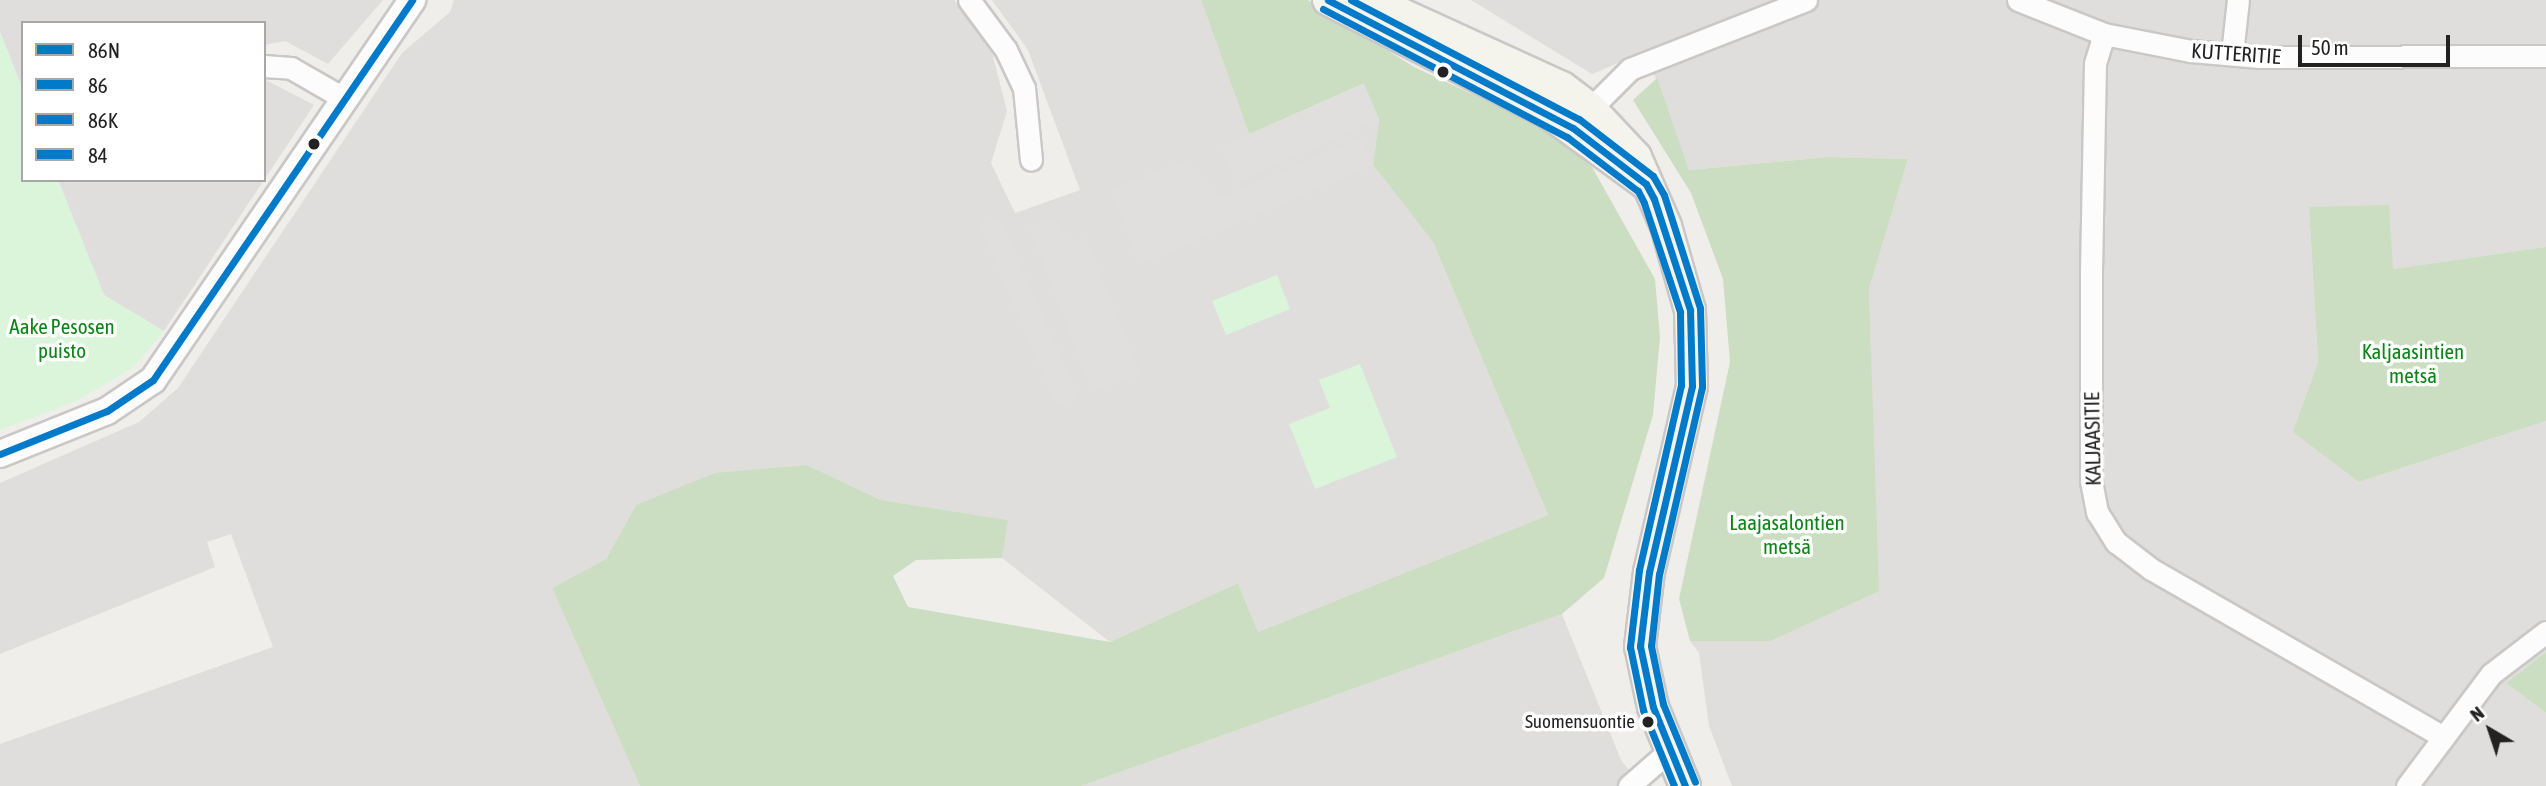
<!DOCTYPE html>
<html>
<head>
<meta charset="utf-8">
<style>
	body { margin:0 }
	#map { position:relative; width:2546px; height:786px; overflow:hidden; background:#f0eeeb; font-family:"Asap Condensed",sans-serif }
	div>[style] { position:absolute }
	.residential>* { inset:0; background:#dfdedc }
	.forest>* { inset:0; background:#cbdec1 }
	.park>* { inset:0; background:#daf5da }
	.parking>* { inset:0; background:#e0dfde }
	.roads { filter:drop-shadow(2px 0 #c9c8c7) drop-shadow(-2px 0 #c9c8c7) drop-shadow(0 2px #c9c8c7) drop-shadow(0 -2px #c9c8c7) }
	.minor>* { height:21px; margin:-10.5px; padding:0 10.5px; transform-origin:10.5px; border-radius:10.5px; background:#fdfcfc }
	.tertiary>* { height:26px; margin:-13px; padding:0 13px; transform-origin:13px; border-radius:13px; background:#fdfcfc }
	.secondary>* { height:30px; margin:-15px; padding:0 15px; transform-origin:15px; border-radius:15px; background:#f4f4ed }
	.bus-1>* { height:7px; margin:-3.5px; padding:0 3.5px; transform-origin:3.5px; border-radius:3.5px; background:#007ac9 }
	.bus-2>* { height:7px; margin:-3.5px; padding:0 3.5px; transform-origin:3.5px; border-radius:3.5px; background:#007ac9 }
	.bus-3>* { height:7px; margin:-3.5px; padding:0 3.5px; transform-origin:3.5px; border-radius:3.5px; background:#007ac9 }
	.bus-4>* { height:7px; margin:-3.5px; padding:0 3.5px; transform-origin:3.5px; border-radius:3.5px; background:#007ac9 }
	.dots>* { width:19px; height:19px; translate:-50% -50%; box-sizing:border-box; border:4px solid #fff; border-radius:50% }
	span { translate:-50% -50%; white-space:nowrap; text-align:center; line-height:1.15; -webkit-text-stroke:7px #fff; paint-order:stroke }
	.bus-label { font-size:19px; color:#222 }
	.right { translate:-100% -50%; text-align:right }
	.street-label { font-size:21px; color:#222 }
	.park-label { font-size:21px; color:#0c8416 }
	.legend { position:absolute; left:21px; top:21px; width:245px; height:161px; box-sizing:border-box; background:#fff; border:2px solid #a7a7a7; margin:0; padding:9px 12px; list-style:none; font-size:21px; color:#222 }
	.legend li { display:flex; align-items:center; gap:14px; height:35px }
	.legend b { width:35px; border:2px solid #a7a7a7 }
	.north { position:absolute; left:2455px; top:695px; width:70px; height:70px; -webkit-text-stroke:5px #fff; paint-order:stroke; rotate:321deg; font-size:19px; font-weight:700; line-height:28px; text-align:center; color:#222 }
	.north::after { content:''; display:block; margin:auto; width:24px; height:32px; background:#222; clip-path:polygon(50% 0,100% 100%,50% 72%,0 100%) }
	.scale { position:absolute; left:2298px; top:35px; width:152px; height:32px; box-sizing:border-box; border:4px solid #222; border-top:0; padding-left:9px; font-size:21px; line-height:24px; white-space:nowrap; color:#222; -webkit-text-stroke:5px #fff; paint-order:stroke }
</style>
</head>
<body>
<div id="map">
	<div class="residential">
		<i style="clip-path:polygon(0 0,383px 0,328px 64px,285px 41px,264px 45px,264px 23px,23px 23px,23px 90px,0 32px)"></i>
		<i style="clip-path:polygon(454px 0,954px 0,987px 33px,1007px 111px,991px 163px,1015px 213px,1080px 190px,1028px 50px,992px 0,1201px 0,1249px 134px,1364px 84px,1379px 119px,1373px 165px,1433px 242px,1548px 515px,1258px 632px,1238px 583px,1110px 642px,1002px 558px,1007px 520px,881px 500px,807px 465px,636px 505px,606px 559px,552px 588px,640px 786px,0 786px,0 744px,273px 647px,231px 534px,207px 542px,215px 567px,0 654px,0 483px,139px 422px,178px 388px,402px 53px,450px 12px)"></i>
		<i style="clip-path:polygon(1471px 0,2546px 0,2546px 247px,2393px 269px,2309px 207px,2318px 362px,2294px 432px,2359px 482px,2546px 421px,2546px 652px,2506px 683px,2546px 713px,2546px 786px,1732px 786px,1709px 726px,1699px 653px,1690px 641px,1771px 641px,1878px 591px,1869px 289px,1908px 159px,1828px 157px,1689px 170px,1655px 76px,1628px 59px,1592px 74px)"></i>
		<i style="clip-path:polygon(264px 79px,314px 105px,264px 180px)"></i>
		<i style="clip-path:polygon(58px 180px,264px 180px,164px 331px,104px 295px)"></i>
		<i style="clip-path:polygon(1562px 614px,1621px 760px,1641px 786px,1081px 786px)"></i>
	</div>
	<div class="forest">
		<i style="clip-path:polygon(1201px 0,1308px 0,1414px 67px,1539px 125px,1592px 167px,1655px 279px,1660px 337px,1653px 415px,1604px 578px,1562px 614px,1081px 786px,640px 786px,552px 588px,606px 559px,636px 505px,715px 473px,807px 465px,881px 500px,1008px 520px,1002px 558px,916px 560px,893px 576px,908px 607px,1110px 642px,1238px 583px,1258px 632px,1548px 515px,1433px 242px,1373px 165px,1379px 119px,1363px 84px,1249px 134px)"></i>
		<i style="clip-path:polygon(1657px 78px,1689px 170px,1828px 157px,1908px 159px,1869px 289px,1879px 591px,1771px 641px,1690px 641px,1679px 599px,1730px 362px,1723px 279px,1691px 193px,1633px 100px)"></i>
		<i style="clip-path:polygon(2389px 205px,2393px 269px,2546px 247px,2546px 421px,2359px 482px,2293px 432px,2318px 362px,2309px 207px)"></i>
		<i style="clip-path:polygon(2546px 652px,2546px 713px,2506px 683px)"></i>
	</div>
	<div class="park">
		<i style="clip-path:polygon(0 32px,23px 90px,23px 180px,58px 180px,104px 295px,164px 331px,134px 367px,78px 400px,0 430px)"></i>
		<i style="clip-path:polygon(1277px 275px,1290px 309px,1226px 335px,1212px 301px)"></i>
		<i style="clip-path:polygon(1360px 364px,1397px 457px,1315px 489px,1289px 424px,1330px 408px,1319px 380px)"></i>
	</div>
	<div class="parking">
		<i style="clip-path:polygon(1364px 84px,1379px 119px,1237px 182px,1221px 147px)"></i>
		<i style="clip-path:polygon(1360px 138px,1373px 165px,1140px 265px,1111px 189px,1185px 162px,1221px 198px)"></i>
		<i style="clip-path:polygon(999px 218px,1078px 397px,1057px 405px,980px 226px)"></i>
		<i style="clip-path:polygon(1054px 218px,1070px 243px,1085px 238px,1141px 375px,1092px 391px,1030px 227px)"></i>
	</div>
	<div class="roads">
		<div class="minor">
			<i style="left:969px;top:0;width:62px;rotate:53.5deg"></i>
			<i style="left:1006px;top:50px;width:42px;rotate:64.7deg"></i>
			<i style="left:1024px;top:88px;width:72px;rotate:84.4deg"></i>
			<i style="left:2018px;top:0;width:92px;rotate:21.6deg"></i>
			<i style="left:2104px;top:34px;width:89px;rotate:11.1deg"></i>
			<i style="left:2191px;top:51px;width:69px;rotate:5deg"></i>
			<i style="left:2260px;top:57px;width:286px;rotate:-0.2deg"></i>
			<i style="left:2104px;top:34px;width:30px;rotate:107deg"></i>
			<i style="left:2095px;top:63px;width:209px;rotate:91.1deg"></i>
			<i style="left:2091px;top:272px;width:209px;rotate:90deg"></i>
			<i style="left:2091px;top:481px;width:32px;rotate:79deg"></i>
			<i style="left:2097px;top:512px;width:36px;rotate:58deg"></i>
			<i style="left:2116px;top:542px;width:44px;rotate:37.6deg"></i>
			<i style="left:2151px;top:569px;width:337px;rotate:29.9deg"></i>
			<i style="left:2232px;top:54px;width:54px;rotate:-83.7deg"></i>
			<i style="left:264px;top:66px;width:27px;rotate:4deg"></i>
			<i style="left:291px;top:68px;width:62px;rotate:29.9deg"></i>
			<i style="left:1581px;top:118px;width:69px;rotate:-45deg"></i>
			<i style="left:1630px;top:69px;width:189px;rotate:-21.4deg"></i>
			<i style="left:1629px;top:786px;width:52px;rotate:-41.1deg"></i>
			<i style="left:2407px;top:786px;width:140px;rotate:-53.1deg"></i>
			<i style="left:2491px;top:674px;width:69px;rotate:-37.4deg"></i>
		</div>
		<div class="tertiary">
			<i style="left:0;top:454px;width:115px;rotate:-21.9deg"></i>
			<i style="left:107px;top:411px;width:55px;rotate:-34deg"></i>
			<i style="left:153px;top:380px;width:460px;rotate:-55.7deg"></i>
		</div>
		<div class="secondary">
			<i style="left:1328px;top:0;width:246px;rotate:27.1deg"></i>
			<i style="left:1547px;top:112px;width:122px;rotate:36deg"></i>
			<i style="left:1371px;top:0;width:210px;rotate:24.5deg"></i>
			<i style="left:1562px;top:87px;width:35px;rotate:37deg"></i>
			<i style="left:1590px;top:108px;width:67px;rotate:46.8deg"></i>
			<i style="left:1636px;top:157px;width:75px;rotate:66.5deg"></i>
			<i style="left:1666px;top:226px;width:87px;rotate:74.1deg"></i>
			<i style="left:1690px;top:310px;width:76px;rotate:88.5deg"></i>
			<i style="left:1692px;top:386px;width:191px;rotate:103deg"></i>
			<i style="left:1649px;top:572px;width:75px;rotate:96.9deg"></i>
			<i style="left:1640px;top:646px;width:62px;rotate:78deg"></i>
			<i style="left:1653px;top:707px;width:85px;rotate:67.9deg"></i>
		</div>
	</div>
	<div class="bus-1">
		<i style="left:1328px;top:0;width:276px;rotate:27.6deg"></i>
		<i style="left:1573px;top:128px;width:92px;rotate:37.5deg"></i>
		<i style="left:1646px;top:184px;width:17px;rotate:62deg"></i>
		<i style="left:1654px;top:199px;width:117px;rotate:72deg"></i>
		<i style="left:1690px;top:310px;width:76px;rotate:88.5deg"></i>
		<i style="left:1692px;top:386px;width:191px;rotate:103deg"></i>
		<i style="left:1649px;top:572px;width:75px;rotate:96.9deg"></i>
		<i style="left:1640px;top:646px;width:62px;rotate:78deg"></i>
		<i style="left:1653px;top:707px;width:85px;rotate:67.9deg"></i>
	</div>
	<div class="bus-2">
		<i style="left:1323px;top:9px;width:276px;rotate:27.7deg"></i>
		<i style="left:1567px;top:137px;width:89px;rotate:37.3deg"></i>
		<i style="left:1638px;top:191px;width:13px;rotate:63deg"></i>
		<i style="left:1644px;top:203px;width:115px;rotate:71.7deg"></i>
		<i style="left:1680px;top:312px;width:73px;rotate:89.2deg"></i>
		<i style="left:1681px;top:385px;width:190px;rotate:102.8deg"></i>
		<i style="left:1639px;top:570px;width:78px;rotate:96.7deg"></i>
		<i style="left:1630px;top:647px;width:64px;rotate:78.3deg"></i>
		<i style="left:1643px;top:710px;width:82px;rotate:67.8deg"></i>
	</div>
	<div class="bus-3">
		<i style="left:1351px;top:0;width:257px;rotate:27.6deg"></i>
		<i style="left:1579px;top:119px;width:93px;rotate:37.6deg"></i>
		<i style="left:1653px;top:176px;width:22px;rotate:60deg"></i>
		<i style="left:1664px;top:195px;width:119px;rotate:72.3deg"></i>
		<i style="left:1700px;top:308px;width:79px;rotate:88.5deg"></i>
		<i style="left:1702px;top:387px;width:192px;rotate:102.9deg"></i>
		<i style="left:1659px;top:574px;width:72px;rotate:96.3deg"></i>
		<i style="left:1651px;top:646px;width:59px;rotate:78.3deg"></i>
		<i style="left:1663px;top:704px;width:84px;rotate:67.7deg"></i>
	</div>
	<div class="bus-4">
		<i style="left:0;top:454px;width:115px;rotate:-21.9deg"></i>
		<i style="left:107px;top:411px;width:55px;rotate:-34deg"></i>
		<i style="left:153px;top:380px;width:460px;rotate:-55.7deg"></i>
	</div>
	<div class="dots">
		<i style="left:1443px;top:72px;background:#222"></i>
		<i style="left:314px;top:144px;background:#222"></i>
		<i style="left:1648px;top:722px;background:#222"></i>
	</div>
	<div class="bus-label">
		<span class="right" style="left:1635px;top:722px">Suomensuontie</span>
	</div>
	<div class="street-label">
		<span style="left:2236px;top:53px;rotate:4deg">KUTTERITIE</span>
		<span style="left:2092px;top:439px;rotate:-91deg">KALJAASITIE</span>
	</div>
	<div class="park-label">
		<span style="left:62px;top:338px">Aake Pesosen<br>puisto</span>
		<span style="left:2413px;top:363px">Kaljaasintien<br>metsä</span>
		<span style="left:1787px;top:534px">Laajasalontien<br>metsä</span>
	</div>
	<ul class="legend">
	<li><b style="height:9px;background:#007ac9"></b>86N</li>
	<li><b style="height:9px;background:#007ac9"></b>86</li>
	<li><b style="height:9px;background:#007ac9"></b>86K</li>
	<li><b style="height:9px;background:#007ac9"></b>84</li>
	</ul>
	<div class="north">N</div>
	<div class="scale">50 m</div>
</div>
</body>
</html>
